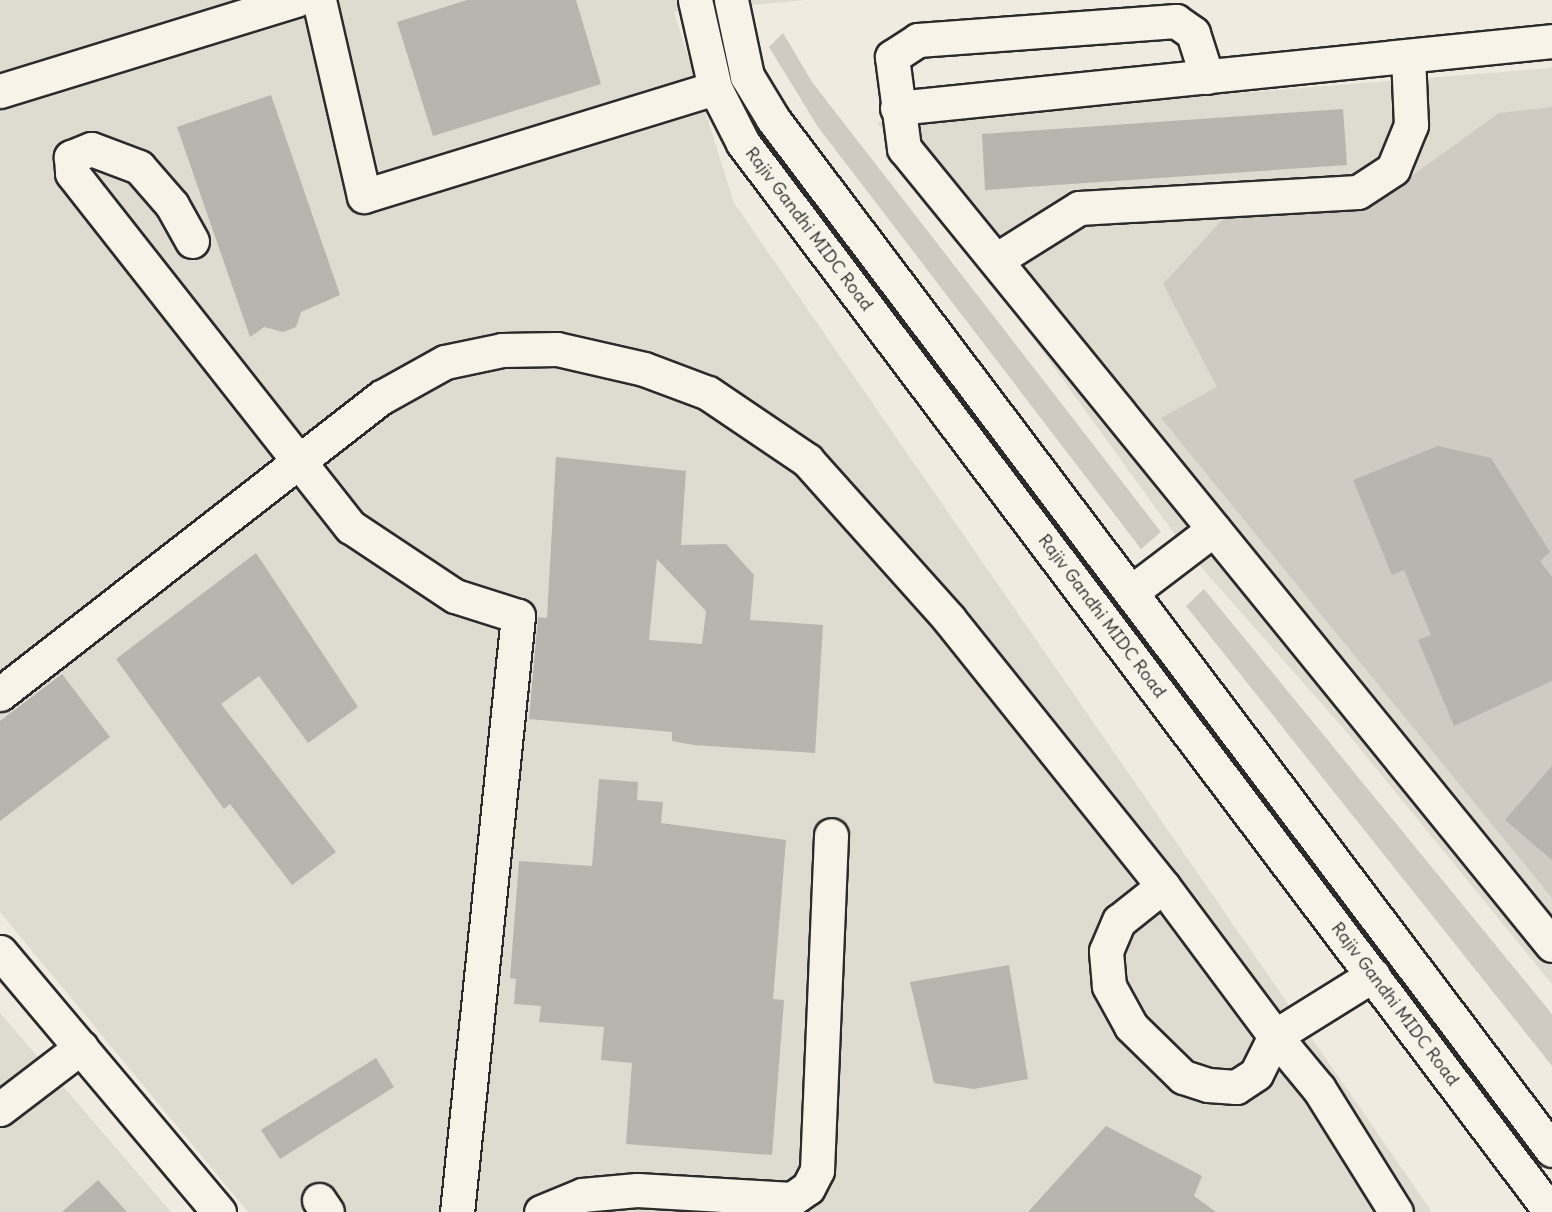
<!DOCTYPE html>
<html>
<head>
<meta charset="utf-8">
<style>
	body { margin:0 }
	#map { position:relative; width:1552px; height:1212px; overflow:hidden; background:#efebe0; font-family:Delius,sans-serif }
	div>[style] { position:absolute }
	.built>* { inset:0; background:#dedbd1 }
	.green>* { inset:0; background:#cfcbc2 }
	.building>* { inset:0; background:#b8b5ae }
	.roads { filter:drop-shadow(2px 0 #2b2b2b) drop-shadow(-2px 0 #2b2b2b) drop-shadow(0 2px #2b2b2b) drop-shadow(0 -2px #2b2b2b) }
	.minor>* { height:33px; margin:-16.5px; padding:0 16.5px; transform-origin:16.5px; border-radius:16.5px; background:#f7f3e8 }
	.major>* { height:33px; margin:-16.5px; padding:0 16.5px; transform-origin:16.5px; border-radius:16.5px; background:#f7f3e8 }
	span { translate:-50% -50%; white-space:nowrap; text-align:center; line-height:1.15; -webkit-text-stroke:4.5px #f7f3e8; paint-order:stroke }
	.street-label { font-size:18px; color:#2b2b2b }
</style>
</head>
<body>
<div id="map">
	<div class="built">
		<i style="clip-path:polygon(0 0,806px 0,674px 12px,734px 203px,1432px 1212px,248px 1212px,0 912px)"></i>
		<i style="clip-path:polygon(1552px 68px,1552px 984px,1344px 729px,1186px 550px,877px 122px)"></i>
		<i style="clip-path:polygon(0 1013px,171px 1212px,0 1212px)"></i>
	</div>
	<div class="green">
		<i style="clip-path:polygon(783px 33px,812px 82px,1161px 532px,1141px 549px,818px 127px,769px 47px)"></i>
		<i style="clip-path:polygon(1552px 107px,1552px 898px,1161px 418px,1217px 387px,1163px 284px,1225px 217px,1381px 198px,1499px 113px)"></i>
		<i style="clip-path:polygon(1204px 589px,1552px 1014px,1552px 1066px,1186px 606px)"></i>
	</div>
	<div class="building">
		<i style="clip-path:polygon(467px 0,576px 0,601px 84px,433px 136px,397px 22px)"></i>
		<i style="clip-path:polygon(271px 95px,340px 295px,301px 312px,296px 327px,283px 332px,264px 327px,250px 337px,177px 127px)"></i>
		<i style="clip-path:polygon(1343px 109px,1347px 165px,985px 190px,982px 134px)"></i>
		<i style="clip-path:polygon(1438px 446px,1491px 458px,1550px 552px,1540px 561px,1552px 577px,1552px 681px,1454px 726px,1418px 640px,1431px 635px,1404px 570px,1392px 575px,1353px 480px)"></i>
		<i style="clip-path:polygon(evenodd,556px 457px,686px 471px,681px 545px,726px 544px,754px 575px,750px 620px,823px 625px,815px 753px,694px 745px,672px 741px,672px 732px,529px 719px,538px 617px,547px 618px,556px 457px,657px 559px,706px 611px,702px 644px,649px 640px,657px 559px)"></i>
		<i style="clip-path:polygon(256px 553px,358px 707px,308px 743px,259px 676px,221px 704px,336px 852px,292px 885px,230px 804px,224px 809px,116px 659px)"></i>
		<i style="clip-path:polygon(62px 674px,110px 737px,0 821px,0 721px)"></i>
		<i style="clip-path:polygon(1552px 766px,1552px 860px,1505px 820px)"></i>
		<i style="clip-path:polygon(599px 779px,638px 782px,637px 800px,663px 802px,661px 823px,786px 840px,773px 999px,784px 1000px,772px 1155px,626px 1144px,632px 1063px,601px 1060px,604px 1027px,539px 1022px,541px 1006px,514px 1004px,516px 979px,510px 978px,519px 861px,592px 866px)"></i>
		<i style="clip-path:polygon(1009px 965px,1028px 1079px,974px 1089px,934px 1083px,910px 982px)"></i>
		<i style="clip-path:polygon(376px 1058px,394px 1087px,280px 1159px,261px 1130px)"></i>
		<i style="clip-path:polygon(1106px 1126px,1202px 1176px,1194px 1196px,1216px 1212px,1028px 1212px)"></i>
		<i style="clip-path:polygon(98px 1180px,127px 1212px,62px 1212px)"></i>
	</div>
	<div class="roads">
		<div class="minor">
			<i style="left:319px;top:0;width:201px;rotate:77.1deg"></i>
			<i style="left:364px;top:196px;width:367px;rotate:-17.1deg"></i>
			<i style="left:1207px;top:77px;width:46px;rotate:-107.7deg"></i>
			<i style="left:1193px;top:33px;width:21px;rotate:-145deg"></i>
			<i style="left:1176px;top:21px;width:259px;rotate:175.8deg"></i>
			<i style="left:918px;top:40px;width:31px;rotate:147deg"></i>
			<i style="left:892px;top:57px;width:92px;rotate:82.5deg"></i>
			<i style="left:904px;top:148px;width:1027px;rotate:50.89deg"></i>
			<i style="left:0;top:91px;width:310px;rotate:-17.1deg"></i>
			<i style="left:897px;top:108px;width:658px;rotate:-5.84deg"></i>
			<i style="left:192px;top:241px;width:41px;rotate:-119.1deg"></i>
			<i style="left:172px;top:205px;width:50px;rotate:-131deg"></i>
			<i style="left:139px;top:167px;width:51px;rotate:-159.4deg"></i>
			<i style="left:91px;top:149px;width:22px;rotate:158deg"></i>
			<i style="left:71px;top:157px;width:16px;rotate:86deg"></i>
			<i style="left:72px;top:173px;width:451px;rotate:51.8deg"></i>
			<i style="left:351px;top:527px;width:125px;rotate:33.6deg"></i>
			<i style="left:455px;top:596px;width:66px;rotate:17.6deg"></i>
			<i style="left:518px;top:616px;width:599px;rotate:95.84deg"></i>
			<i style="left:996px;top:260px;width:98px;rotate:-32.1deg"></i>
			<i style="left:1079px;top:208px;width:279px;rotate:-3.3deg"></i>
			<i style="left:1358px;top:192px;width:42px;rotate:-33.3deg"></i>
			<i style="left:1393px;top:169px;width:48px;rotate:-67.8deg"></i>
			<i style="left:1411px;top:125px;width:69px;rotate:-92.5deg"></i>
			<i style="left:1131px;top:592px;width:104px;rotate:-37.2deg"></i>
			<i style="left:0;top:694px;width:484px;rotate:-37.9deg"></i>
			<i style="left:382px;top:397px;width:72px;rotate:-29.1deg"></i>
			<i style="left:445px;top:362px;width:58px;rotate:-11.9deg"></i>
			<i style="left:502px;top:350px;width:55px;rotate:-1deg"></i>
			<i style="left:557px;top:349px;width:89px;rotate:12.9deg"></i>
			<i style="left:644px;top:369px;width:68px;rotate:20.6deg"></i>
			<i style="left:708px;top:393px;width:120px;rotate:34.1deg"></i>
			<i style="left:807px;top:460px;width:213px;rotate:48.2deg"></i>
			<i style="left:949px;top:619px;width:342px;rotate:51.3deg"></i>
			<i style="left:0;top:952px;width:340px;rotate:49.9deg"></i>
			<i style="left:1373px;top:975px;width:115px;rotate:148.1deg"></i>
			<i style="left:1275px;top:1036px;width:42px;rotate:116.6deg"></i>
			<i style="left:1256px;top:1074px;width:24px;rotate:147deg"></i>
			<i style="left:1236px;top:1087px;width:28px;rotate:-176deg"></i>
			<i style="left:1208px;top:1085px;width:26px;rotate:-162deg"></i>
			<i style="left:1183px;top:1077px;width:73px;rotate:-135.6deg"></i>
			<i style="left:1131px;top:1026px;width:46px;rotate:-118.8deg"></i>
			<i style="left:1109px;top:986px;width:35px;rotate:-95deg"></i>
			<i style="left:1106px;top:951px;width:33px;rotate:-67deg"></i>
			<i style="left:1119px;top:921px;width:56px;rotate:-38.5deg"></i>
			<i style="left:1163px;top:886px;width:187px;rotate:53.3deg"></i>
			<i style="left:1275px;top:1036px;width:69px;rotate:50.3deg"></i>
			<i style="left:1319px;top:1089px;width:145px;rotate:58deg"></i>
			<i style="left:0;top:1109px;width:102px;rotate:-37.4deg"></i>
			<i style="left:319px;top:1200px;width:14px;rotate:56deg"></i>
			<i style="left:541px;top:1212px;width:44px;rotate:-22.5deg"></i>
			<i style="left:582px;top:1195px;width:55px;rotate:-5.2deg"></i>
			<i style="left:637px;top:1190px;width:155px;rotate:3.3deg"></i>
			<i style="left:792px;top:1199px;width:19px;rotate:-35deg"></i>
			<i style="left:808px;top:1188px;width:20px;rotate:-63deg"></i>
			<i style="left:817px;top:1170px;width:335px;rotate:-87.6deg"></i>
		</div>
		<div class="major">
			<i style="left:695px;top:0;width:90px;rotate:77.2deg"></i>
			<i style="left:715px;top:88px;width:62px;rotate:63deg"></i>
			<i style="left:743px;top:143px;width:1340px;rotate:52.92deg"></i>
			<i style="left:731px;top:0;width:78px;rotate:78.1deg"></i>
			<i style="left:747px;top:76px;width:50px;rotate:58.8deg"></i>
			<i style="left:773px;top:119px;width:1292px;rotate:52.93deg"></i>
		</div>
	</div>
	<div class="street-label">
		<span style="left:809px;top:229px;rotate:53deg">Rajiv Gandhi MIDC Road</span>
		<span style="left:1102px;top:616px;rotate:53deg">Rajiv Gandhi MIDC Road</span>
		<span style="left:1395px;top:1004px;rotate:53deg">Rajiv Gandhi MIDC Road</span>
	</div>
</div>
</body>
</html>
